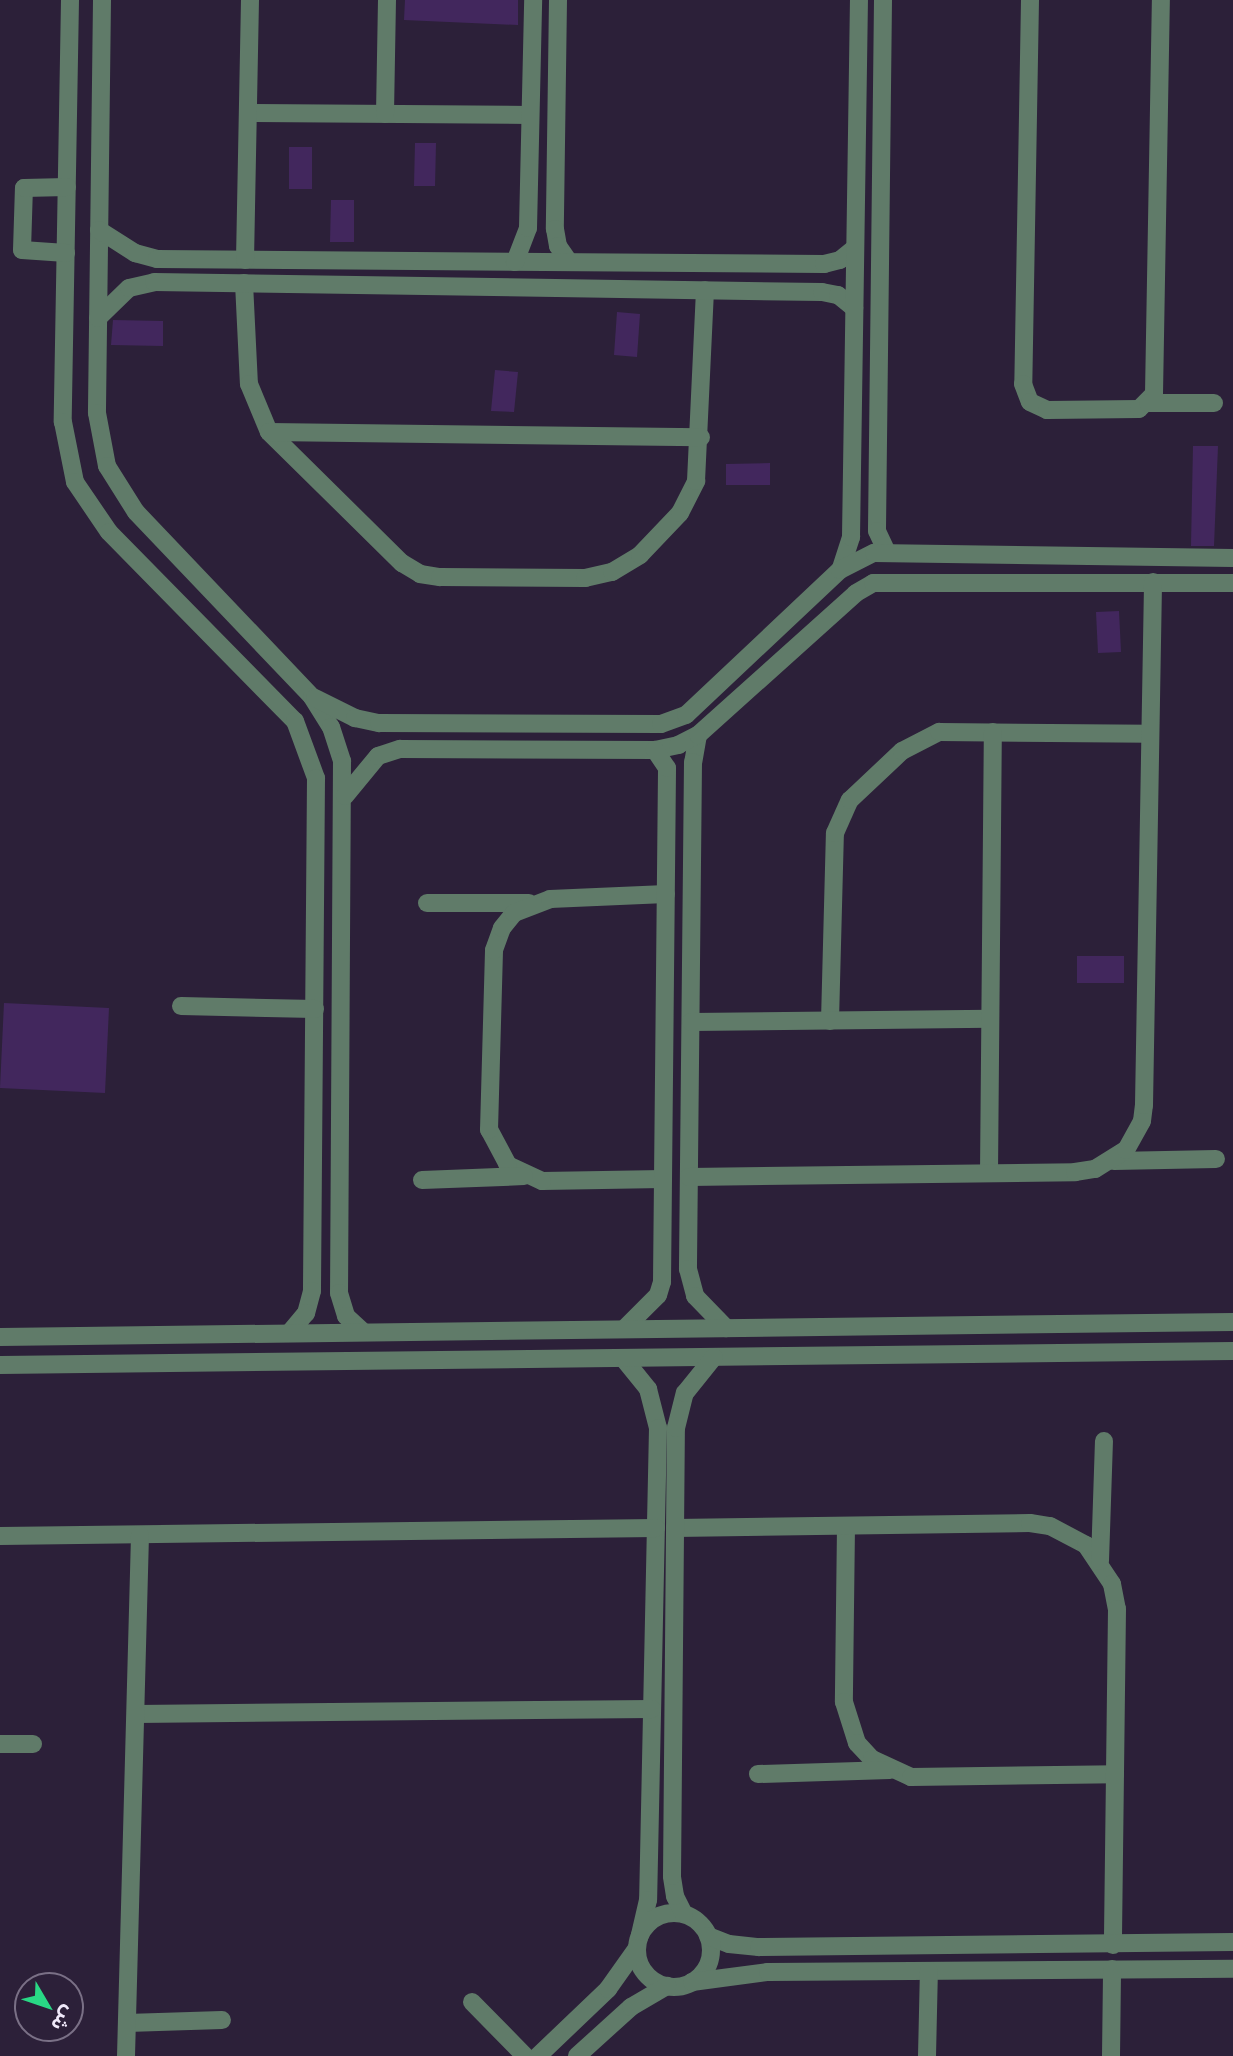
<!DOCTYPE html>
<meta charset="utf-8">
<style>
body{margin:0}
#map{position:relative;width:1233px;height:2056px;overflow:hidden;background:#2c2039;font-family:"Titillium Web","Noto Sans Arabic",sans-serif}
div>[style]{position:absolute}
[style*='--x']{left:calc(var(--x)*1px);top:calc(var(--y)*1px);width:calc(var(--w)*1px);rotate:calc(var(--a)*1deg)}
.building>*{inset:0;background:#42275d}
.minor>*{height:18px;margin:-9px;padding:0 9px;transform-origin:9px;border-radius:9px;background:#607b69}
.minor>.ring{margin:-9px;padding:0;box-sizing:content-box;background:none;border:18px solid #607b69;border-radius:50%}
span{translate:-50% -50%;white-space:nowrap;text-align:center;line-height:1.15;-webkit-text-stroke:5px #2c2039;paint-order:stroke}
.north{position:absolute;left:14px;top:1972px;width:70px;height:70px;box-sizing:border-box;background:#2c2039;border:2px solid #7a7086;border-radius:50%;rotate:129deg;font-size:19px;font-weight:700;line-height:28px;text-align:center;color:#f0e9fa}
.north::after{content:'';display:block;margin:auto;width:24px;height:32px;background:#29d885;clip-path:polygon(50% 0,100% 100%,50% 72%,0 100%)}
</style>
<div id="map">
<div class="building">
<i style="clip-path:polygon(405px 0,518px 0,518px 25px,404px 20px)"></i>
<i style="clip-path:polygon(415px 143px,436px 143px,435px 186px,414px 186px)"></i>
<i style="clip-path:polygon(289px 147px,312px 147px,312px 189px,289px 189px)"></i>
<i style="clip-path:polygon(331px 200px,354px 200px,354px 242px,330px 242px)"></i>
<i style="clip-path:polygon(617px 312px,640px 314px,637px 357px,614px 355px)"></i>
<i style="clip-path:polygon(113px 320px,163px 321px,163px 346px,111px 345px)"></i>
<i style="clip-path:polygon(495px 370px,518px 372px,514px 412px,491px 411px)"></i>
<i style="clip-path:polygon(1193px 446px,1218px 446px,1214px 546px,1191px 546px)"></i>
<i style="clip-path:polygon(770px 463px,770px 485px,726px 485px,726px 464px)"></i>
<i style="clip-path:polygon(1119px 611px,1121px 652px,1098px 653px,1096px 612px)"></i>
<i style="clip-path:polygon(1077px 956px,1124px 956px,1124px 983px,1077px 983px)"></i>
<i style="clip-path:polygon(4px 1003px,109px 1008px,105px 1093px,0 1088px)"></i>
</div>
<div class="minor">
<i style="--x:70;--y:0;--w:422;--a:91"></i>
<i style="--x:63;--y:422;--w:61;--a:78.7"></i>
<i style="--x:75;--y:482;--w:60;--a:55.8"></i>
<i style="--x:109;--y:532;--w:265;--a:45.5"></i>
<i style="--x:295;--y:721;--w:61;--a:69.8"></i>
<i style="--x:316;--y:778;--w:513;--a:90.45"></i>
<i style="--x:312;--y:1291;--w:23;--a:105"></i>
<i style="--x:306;--y:1313;--w:26;--a:130"></i>
<i style="--x:102;--y:0;--w:413;--a:90.7"></i>
<i style="--x:97;--y:413;--w:54;--a:79.3"></i>
<i style="--x:107;--y:466;--w:54;--a:57.8"></i>
<i style="--x:136;--y:512;--w:255;--a:46.4"></i>
<i style="--x:312;--y:697;--w:36;--a:58"></i>
<i style="--x:331;--y:727;--w:36;--a:72"></i>
<i style="--x:342;--y:761;--w:532;--a:90.32"></i>
<i style="--x:339;--y:1293;--w:24;--a:73"></i>
<i style="--x:346;--y:1316;--w:23;--a:43"></i>
<i style="--x:558;--y:0;--w:229;--a:90.8"></i>
<i style="--x:555;--y:229;--w:17;--a:80"></i>
<i style="--x:558;--y:246;--w:19;--a:55"></i>
<i style="--x:883;--y:0;--w:531;--a:90.65"></i>
<i style="--x:877;--y:531;--w:23;--a:65"></i>
<i style="--x:1030;--y:0;--w:384;--a:91"></i>
<i style="--x:1023;--y:384;--w:19;--a:69"></i>
<i style="--x:1030;--y:402;--w:19;--a:25"></i>
<i style="--x:1047;--y:410;--w:92;--a:-0.6"></i>
<i style="--x:1139;--y:409;--w:21;--a:-45"></i>
<i style="--x:1154;--y:394;--w:394;--a:-89"></i>
<i style="--x:248;--y:113;--w:282;--a:0.4"></i>
<i style="--x:385;--y:114;--w:114;--a:-89"></i>
<i style="--x:99;--y:230;--w:43;--a:32.6"></i>
<i style="--x:135;--y:253;--w:23;--a:15"></i>
<i style="--x:157;--y:259;--w:667;--a:0.43"></i>
<i style="--x:824;--y:264;--w:16;--a:-14"></i>
<i style="--x:840;--y:260;--w:19;--a:-39"></i>
<i style="--x:66;--y:253;--w:44;--a:-176.1"></i>
<i style="--x:22;--y:250;--w:62;--a:-88.2"></i>
<i style="--x:24;--y:188;--w:43;--a:-1.3"></i>
<i style="--x:245;--y:260;--w:260;--a:-88.9"></i>
<i style="--x:515;--y:262;--w:36;--a:-69"></i>
<i style="--x:528;--y:228;--w:228;--a:-88.7"></i>
<i style="--x:244;--y:283;--w:101;--a:87.2"></i>
<i style="--x:249;--y:384;--w:52;--a:67.4"></i>
<i style="--x:269;--y:432;--w:187;--a:44.6"></i>
<i style="--x:402;--y:563;--w:21;--a:31"></i>
<i style="--x:420;--y:574;--w:20;--a:9"></i>
<i style="--x:440;--y:577;--w:145;--a:0.4"></i>
<i style="--x:585;--y:578;--w:28;--a:-13"></i>
<i style="--x:612;--y:572;--w:33;--a:-31"></i>
<i style="--x:640;--y:555;--w:58;--a:-46.4"></i>
<i style="--x:680;--y:513;--w:36;--a:-63"></i>
<i style="--x:696;--y:481;--w:191;--a:-87.3"></i>
<i style="--x:98;--y:318;--w:43;--a:-44.1"></i>
<i style="--x:129;--y:288;--w:26;--a:-13"></i>
<i style="--x:154;--y:282;--w:668;--a:0.86"></i>
<i style="--x:822;--y:292;--w:16;--a:11"></i>
<i style="--x:838;--y:295;--w:21;--a:39"></i>
<i style="--x:1148;--y:403;--w:66;--a:0"></i>
<i style="--x:269;--y:432;--w:432;--a:0.7"></i>
<i style="--x:841;--y:568;--w:33;--a:-72"></i>
<i style="--x:851;--y:537;--w:537;--a:-89.15"></i>
<i style="--x:315;--y:698;--w:45;--a:26.6"></i>
<i style="--x:355;--y:718;--w:25;--a:12"></i>
<i style="--x:379;--y:723;--w:282;--a:0.2"></i>
<i style="--x:661;--y:724;--w:27;--a:-20"></i>
<i style="--x:686;--y:715;--w:212;--a:-43.3"></i>
<i style="--x:840;--y:570;--w:38;--a:-27"></i>
<i style="--x:874;--y:553;--w:359;--a:0.8"></i>
<i style="--x:698;--y:735;--w:27;--a:100"></i>
<i style="--x:693;--y:762;--w:507;--a:90.57"></i>
<i style="--x:688;--y:1269;--w:28;--a:75"></i>
<i style="--x:695;--y:1296;--w:45;--a:45.9"></i>
<i style="--x:345;--y:796;--w:52;--a:-50.5"></i>
<i style="--x:378;--y:756;--w:23;--a:-18"></i>
<i style="--x:400;--y:749;--w:255;--a:0.2"></i>
<i style="--x:655;--y:750;--w:24;--a:-12"></i>
<i style="--x:678;--y:745;--w:22;--a:-27"></i>
<i style="--x:698;--y:735;--w:212;--a:-41.9"></i>
<i style="--x:856;--y:593;--w:20;--a:-30"></i>
<i style="--x:873;--y:583;--w:360;--a:0"></i>
<i style="--x:427;--y:903;--w:102;--a:0"></i>
<i style="--x:181;--y:1006;--w:134;--a:1.3"></i>
<i style="--x:830;--y:1021;--w:188;--a:-88.5"></i>
<i style="--x:835;--y:833;--w:36;--a:-66"></i>
<i style="--x:850;--y:800;--w:71;--a:-43.3"></i>
<i style="--x:902;--y:751;--w:42;--a:-27.2"></i>
<i style="--x:939;--y:732;--w:211;--a:0.5"></i>
<i style="--x:691;--y:1022;--w:299;--a:-0.6"></i>
<i style="--x:1114;--y:1161;--w:102;--a:-1.1"></i>
<i style="--x:989;--y:1173;--w:441;--a:-89.5"></i>
<i style="--x:689;--y:1177;--w:386;--a:-0.7"></i>
<i style="--x:1075;--y:1172;--w:20;--a:-9"></i>
<i style="--x:1095;--y:1169;--w:36;--a:-32"></i>
<i style="--x:1126;--y:1150;--w:33;--a:-61"></i>
<i style="--x:1142;--y:1121;--w:16;--a:-83"></i>
<i style="--x:1144;--y:1105;--w:523;--a:-89.01"></i>
<i style="--x:663;--y:1179;--w:121;--a:179.1"></i>
<i style="--x:542;--y:1181;--w:38;--a:-155"></i>
<i style="--x:508;--y:1165;--w:40;--a:-118"></i>
<i style="--x:489;--y:1130;--w:180;--a:-88.4"></i>
<i style="--x:494;--y:950;--w:23;--a:-70"></i>
<i style="--x:502;--y:928;--w:19;--a:-51"></i>
<i style="--x:514;--y:913;--w:39;--a:-21"></i>
<i style="--x:550;--y:899;--w:116;--a:-2.5"></i>
<i style="--x:422;--y:1180;--w:102;--a:-2.2"></i>
<i style="--x:624;--y:1329;--w:48;--a:-45"></i>
<i style="--x:658;--y:1295;--w:14;--a:-73"></i>
<i style="--x:662;--y:1282;--w:514;--a:-89.44"></i>
<i style="--x:667;--y:768;--w:22;--a:-124"></i>
<i style="--x:0;--y:1337;--w:1233;--a:-0.7"></i>
<i style="--x:623;--y:1358;--w:40;--a:51"></i>
<i style="--x:648;--y:1389;--w:40;--a:75.6"></i>
<i style="--x:658;--y:1428;--w:472;--a:91.2"></i>
<i style="--x:648;--y:1900;--w:37;--a:103"></i>
<i style="--x:0;--y:1365;--w:1233;--a:-0.65"></i>
<i style="--x:846;--y:1526;--w:176;--a:90.7"></i>
<i style="--x:844;--y:1702;--w:43;--a:72.4"></i>
<i style="--x:857;--y:1743;--w:22;--a:47"></i>
<i style="--x:872;--y:1759;--w:43;--a:24.8"></i>
<i style="--x:911;--y:1777;--w:204;--a:-0.8"></i>
<i style="--x:675;--y:1528;--w:355;--a:-0.8"></i>
<i style="--x:1030;--y:1523;--w:20;--a:9"></i>
<i style="--x:1050;--y:1526;--w:41;--a:27.8"></i>
<i style="--x:1086;--y:1545;--w:47;--a:56.3"></i>
<i style="--x:1112;--y:1584;--w:25;--a:79"></i>
<i style="--x:1117;--y:1609;--w:336;--a:90.7"></i>
<i style="--x:0;--y:1536;--w:656;--a:-0.7"></i>
<i style="--x:1100;--y:1561;--w:120;--a:-88.1"></i>
<i style="--x:136;--y:1714;--w:516;--a:-0.56"></i>
<i style="--x:0;--y:1744;--w:33;--a:0"></i>
<i style="--x:758;--y:1774;--w:132;--a:-1.7"></i>
<i class="ring" style="left:637px;top:1913px;width:56px;height:56px"></i>
<i style="--x:684;--y:1914;--w:20;--a:-117"></i>
<i style="--x:675;--y:1896;--w:20;--a:-99"></i>
<i style="--x:672;--y:1876;--w:448;--a:-89.5"></i>
<i style="--x:676;--y:1428;--w:36;--a:-76"></i>
<i style="--x:685;--y:1393;--w:46;--a:-51.1"></i>
<i style="--x:708;--y:1936;--w:22;--a:21"></i>
<i style="--x:729;--y:1944;--w:30;--a:6"></i>
<i style="--x:759;--y:1947;--w:474;--a:-0.6"></i>
<i style="--x:692;--y:1982;--w:77;--a:-7.5"></i>
<i style="--x:768;--y:1972;--w:465;--a:-0.4"></i>
<i style="--x:472;--y:2002;--w:76;--a:45.5"></i>
<i style="--x:127;--y:2023;--w:95;--a:-1.8"></i>
<i style="--x:126;--y:2056;--w:521;--a:-88.46"></i>
<i style="--x:538;--y:2056;--w:97;--a:-43.7"></i>
<i style="--x:608;--y:1989;--w:50;--a:-54.7"></i>
<i style="--x:577;--y:2056;--w:73;--a:-42.2"></i>
<i style="--x:631;--y:2007;--w:42;--a:-30.3"></i>
<i style="--x:927;--y:2056;--w:85;--a:-88.7"></i>
<i style="--x:1111;--y:2056;--w:87;--a:-89.3"></i>
</div>
<div class="north">ش</div>
</div>
